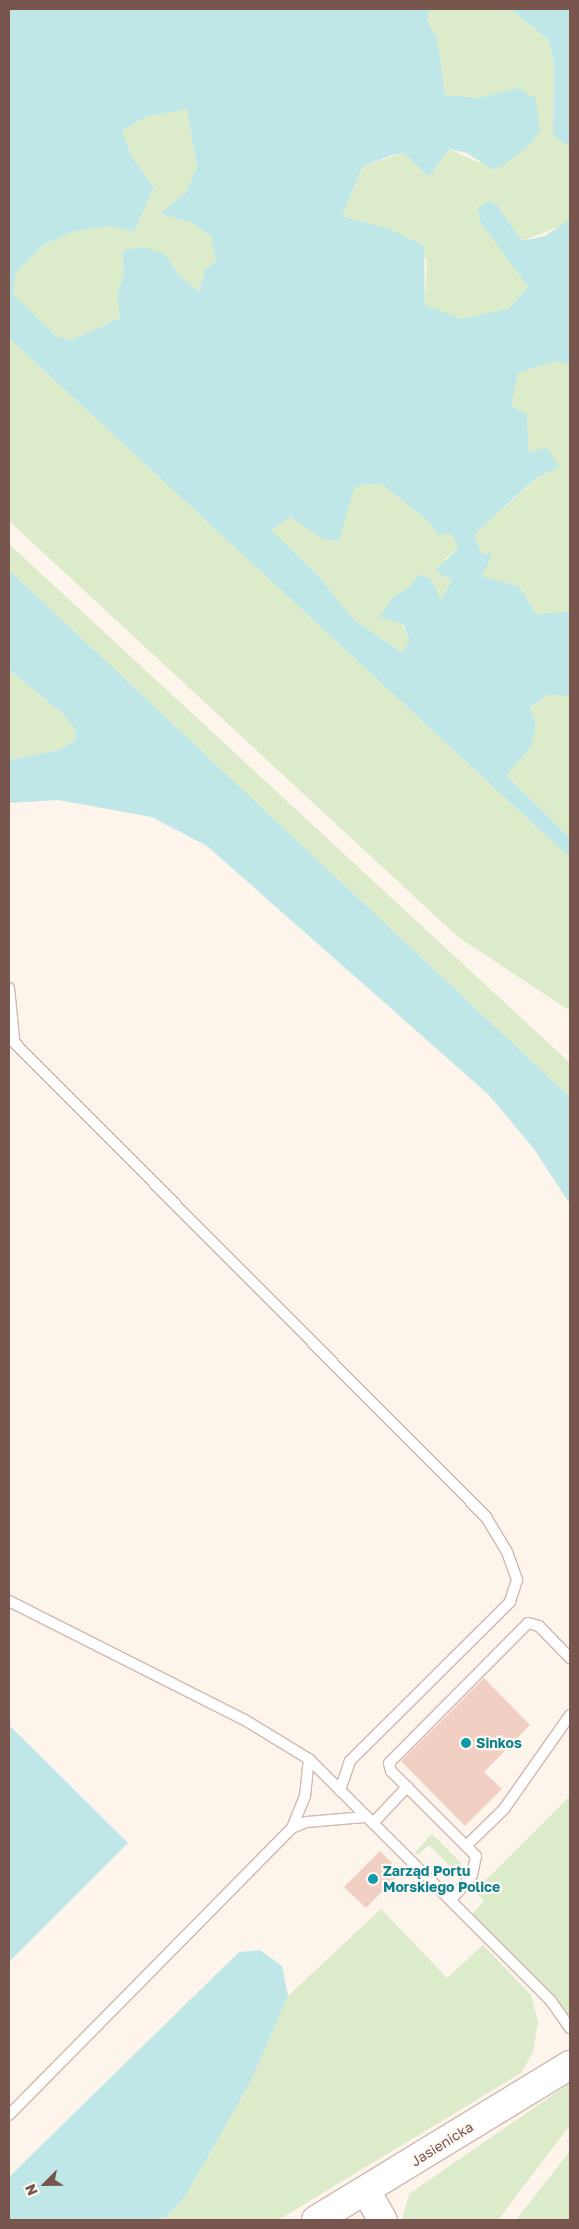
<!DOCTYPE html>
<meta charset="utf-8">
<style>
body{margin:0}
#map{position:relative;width:579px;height:2229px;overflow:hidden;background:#fdf4ec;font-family:"Golos Text",sans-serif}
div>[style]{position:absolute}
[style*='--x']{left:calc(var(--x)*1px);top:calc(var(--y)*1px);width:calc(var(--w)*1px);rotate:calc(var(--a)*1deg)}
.green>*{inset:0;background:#dcebc9}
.water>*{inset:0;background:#bfe7e7}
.building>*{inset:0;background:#f2cfc3}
.roads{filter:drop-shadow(1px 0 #d0b9b0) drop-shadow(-1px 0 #d0b9b0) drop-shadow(0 1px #d0b9b0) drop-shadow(0 -1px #d0b9b0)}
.lane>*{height:10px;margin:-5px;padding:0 5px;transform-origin:5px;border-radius:5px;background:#fff}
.secondary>*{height:28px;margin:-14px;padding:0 14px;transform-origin:14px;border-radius:14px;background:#fff}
.dots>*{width:14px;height:14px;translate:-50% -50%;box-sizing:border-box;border:2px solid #fff8f3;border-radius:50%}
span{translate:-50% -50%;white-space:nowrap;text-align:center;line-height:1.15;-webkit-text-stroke:4.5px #fff8f3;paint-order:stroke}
.culture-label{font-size:14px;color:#0d838f;font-weight:700}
.left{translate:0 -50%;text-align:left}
.street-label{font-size:14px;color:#79564d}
.frame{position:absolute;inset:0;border:10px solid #79564d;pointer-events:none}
.north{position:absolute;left:20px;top:2159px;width:50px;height:50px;-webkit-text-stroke:4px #fff8f3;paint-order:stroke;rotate:247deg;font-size:14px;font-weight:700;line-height:20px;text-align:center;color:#79564d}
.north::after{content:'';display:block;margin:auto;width:18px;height:22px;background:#79564d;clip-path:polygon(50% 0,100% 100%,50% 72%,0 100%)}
</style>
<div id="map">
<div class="green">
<i style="clip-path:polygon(430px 9px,510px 9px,548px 39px,554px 62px,553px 136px,570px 147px,570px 219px,566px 224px,522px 241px,498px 206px,504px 253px,528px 287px,508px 309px,486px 317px,461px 319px,434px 312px,425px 305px,427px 260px,390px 229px,342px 216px,363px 166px,404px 153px,429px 177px,449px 149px,480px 163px,519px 88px,478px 98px,445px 95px,437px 38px,427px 21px)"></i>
<i style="clip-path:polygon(187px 109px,197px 167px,186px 192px,161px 214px,192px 223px,211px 235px,216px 261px,205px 270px,199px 292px,178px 274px,166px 255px,122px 251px,124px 273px,117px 295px,120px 318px,71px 340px,56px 336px,13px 294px,16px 273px,43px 245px,75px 231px,111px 226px,134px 232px,154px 187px,132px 157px,122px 131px,145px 117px)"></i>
<i style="clip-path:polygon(9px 338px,570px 858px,570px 1011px,458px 937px,9px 521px)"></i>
<i style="clip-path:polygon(555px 361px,570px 365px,570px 611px,536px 614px,519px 586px,482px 576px,492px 553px,482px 554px,474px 535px,536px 479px,558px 467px,529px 453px,527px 414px,511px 406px,517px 373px)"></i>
<i style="clip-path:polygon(365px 484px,381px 484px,427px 520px,439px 535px,452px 534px,458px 548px,445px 559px,452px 580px,441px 601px,431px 579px,394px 596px,387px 609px,402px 624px,409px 640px,403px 653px,353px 619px,317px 574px,271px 530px,290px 517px,323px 539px,354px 488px)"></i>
<i style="clip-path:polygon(9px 544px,570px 1063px,570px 1097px,9px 570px)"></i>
<i style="clip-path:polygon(9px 670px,61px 712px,76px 731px,75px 741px,59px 750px,9px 760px)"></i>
<i style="clip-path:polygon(547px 695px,570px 696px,570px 838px,506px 775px,536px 724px,530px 709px)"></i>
<i style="clip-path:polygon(570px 1796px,570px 2028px,468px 1918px,484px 1901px,429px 1845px,418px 1855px,415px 1852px,432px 1834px,482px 1884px)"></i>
<i style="clip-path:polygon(381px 1909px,447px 1978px,483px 1945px,531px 1995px,538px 2022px,533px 2052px,521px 2073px,278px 2220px,154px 2220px,166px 2217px,184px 2198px,251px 2081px,288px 1996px)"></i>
<i style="clip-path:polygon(570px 2083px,570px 2125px,498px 2220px,402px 2220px,409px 2194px)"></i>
<i style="clip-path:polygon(570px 2151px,570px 2220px,516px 2220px)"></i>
</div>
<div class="water">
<i style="clip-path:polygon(evenodd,9px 9px,430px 9px,427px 21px,437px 38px,445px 95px,478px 98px,519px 88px,536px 99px,540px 130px,531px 144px,501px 167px,492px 169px,467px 153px,449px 149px,429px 177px,404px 153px,390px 156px,363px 166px,342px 216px,390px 229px,424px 246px,425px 305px,461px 319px,508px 309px,528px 287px,481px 223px,478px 207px,490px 201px,498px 206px,522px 241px,545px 236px,570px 219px,570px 365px,555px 361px,518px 373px,511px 406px,527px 414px,529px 453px,547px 447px,559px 467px,535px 479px,474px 535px,482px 554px,493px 553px,482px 576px,519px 586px,536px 614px,570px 611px,570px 696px,547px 695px,530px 708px,536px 724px,531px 747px,506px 775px,570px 838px,570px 858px,9px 338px,9px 9px,187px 109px,197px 167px,186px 192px,160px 214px,192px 223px,211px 236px,216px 261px,205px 270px,199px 292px,178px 274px,166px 255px,143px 247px,122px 251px,124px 273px,117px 295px,120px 318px,71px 340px,56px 336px,13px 294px,16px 273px,43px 245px,75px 231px,111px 226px,134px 232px,154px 187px,132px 157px,122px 131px,145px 117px,187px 109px,9px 9px,365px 484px,381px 484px,427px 520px,439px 535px,452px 534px,458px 548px,435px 571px,452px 580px,441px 600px,431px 579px,419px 574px,409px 588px,394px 596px,379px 617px,403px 624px,409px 640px,403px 653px,353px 619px,317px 574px,271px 530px,290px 517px,323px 539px,339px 541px,354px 488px,365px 484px)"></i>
<i style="clip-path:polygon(510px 9px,570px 9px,570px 147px,553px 136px,554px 62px,548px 39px)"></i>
<i style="clip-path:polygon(9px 570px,570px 1097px,570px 1204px,534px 1149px,488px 1094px,207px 846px,152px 817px,58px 800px,9px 803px,9px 760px,59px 750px,75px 741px,76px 731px,61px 712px,9px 670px)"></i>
<i style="clip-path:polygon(9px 1725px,128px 1843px,9px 1962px)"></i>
<i style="clip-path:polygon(260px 1950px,282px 1966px,288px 1996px,251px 2081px,184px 2198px,166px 2217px,154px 2220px,9px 2220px,9px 2177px,239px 1952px)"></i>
</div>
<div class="building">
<i style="clip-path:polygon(484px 1678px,530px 1725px,484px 1772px,502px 1789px,465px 1826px,401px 1761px)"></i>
<i style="clip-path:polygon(380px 1851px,401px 1872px,366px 1908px,344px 1887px)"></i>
</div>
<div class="roads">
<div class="lane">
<i style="--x:9;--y:988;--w:50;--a:84.3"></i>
<i style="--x:9;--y:1037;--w:677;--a:45.18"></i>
<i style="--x:486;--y:1517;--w:41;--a:59"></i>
<i style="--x:507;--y:1552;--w:30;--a:70"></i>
<i style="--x:517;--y:1580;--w:23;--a:108"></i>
<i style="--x:510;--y:1602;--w:226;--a:135.2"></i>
<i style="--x:350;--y:1761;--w:31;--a:109"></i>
<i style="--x:9;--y:1601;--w:264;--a:26.8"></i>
<i style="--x:245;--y:1720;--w:75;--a:31.4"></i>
<i style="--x:309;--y:1759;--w:342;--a:45"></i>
<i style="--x:551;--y:2001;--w:33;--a:55"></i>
<i style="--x:373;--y:1823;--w:50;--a:-46.6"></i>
<i style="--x:292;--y:1828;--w:35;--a:-68"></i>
<i style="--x:305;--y:1796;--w:37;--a:-84"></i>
<i style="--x:466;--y:1846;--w:53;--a:-44.2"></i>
<i style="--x:504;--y:1809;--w:115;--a:-54.9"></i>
<i style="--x:451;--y:1900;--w:33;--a:-50"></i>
<i style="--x:472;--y:1875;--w:19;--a:-78"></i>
<i style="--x:476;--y:1856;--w:120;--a:-135"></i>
<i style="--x:391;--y:1771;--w:8;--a:-104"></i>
<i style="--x:389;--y:1763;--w:197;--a:-45.2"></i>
<i style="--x:528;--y:1623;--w:11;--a:15"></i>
<i style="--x:539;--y:1626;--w:45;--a:45.9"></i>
<i style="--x:9;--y:2115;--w:403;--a:-45.4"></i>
<i style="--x:292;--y:1828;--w:15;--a:-23"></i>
<i style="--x:306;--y:1822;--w:60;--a:-4.8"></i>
</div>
<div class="secondary">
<i style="--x:366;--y:2191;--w:34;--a:60"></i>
<i style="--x:316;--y:2220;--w:298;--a:-31.4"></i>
</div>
</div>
<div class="dots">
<i style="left:466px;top:1743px;background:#0f9aa8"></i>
<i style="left:373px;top:1879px;background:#0f9aa8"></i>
</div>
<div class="culture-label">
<span class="left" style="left:476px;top:1743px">Sinkos</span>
<span class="left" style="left:383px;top:1879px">Zarząd Portu<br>Morskiego Police</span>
</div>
<div class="street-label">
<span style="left:442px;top:2144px;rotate:-32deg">Jasienicka</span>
</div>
<div class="frame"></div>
<div class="north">N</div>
</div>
